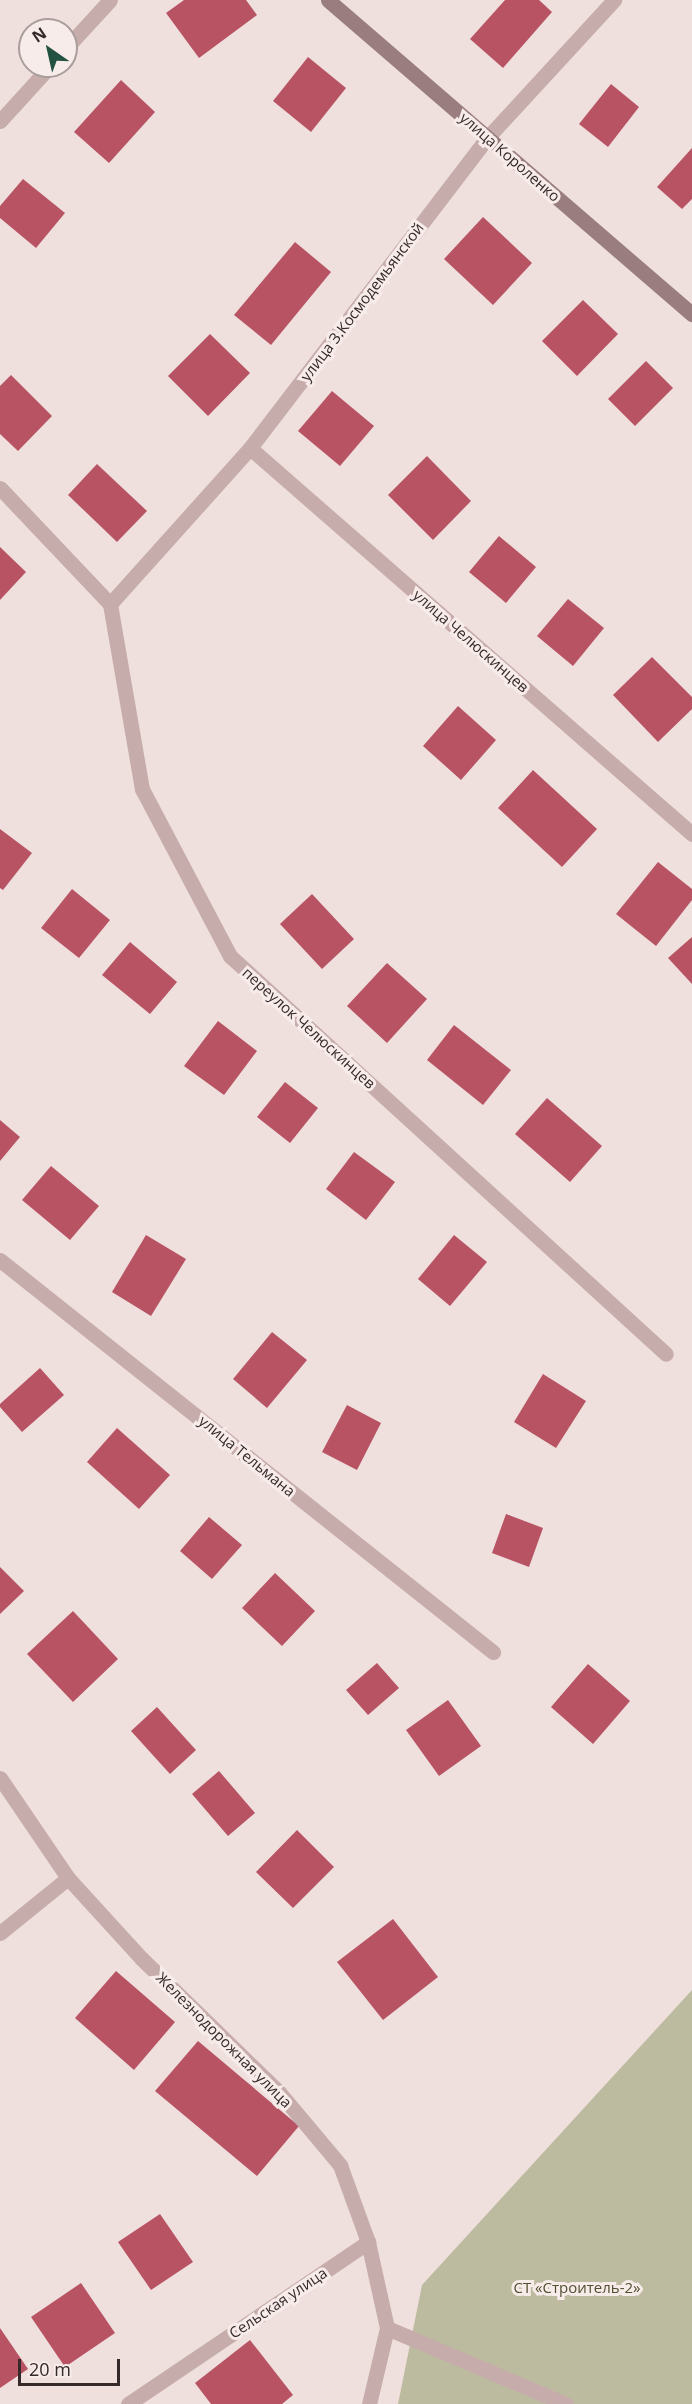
<!DOCTYPE html>
<meta charset="utf-8">
<style>
body{margin:0}
#map{position:relative;width:692px;height:2404px;overflow:hidden;background:#efe0de;font-family:"Open Sans",sans-serif}
div>[style]{position:absolute}
[style*='--x']{left:calc(var(--x)*1px);top:calc(var(--y)*1px);width:calc(var(--w)*1px);rotate:calc(var(--a)*1deg)}
.green>*{inset:0;background:#bdbb9f}
.building>*{inset:0;background:#b85364}
.lane>*{height:15px;margin:-7.5px;padding:0 7.5px;transform-origin:7.5px;border-radius:7.5px;background:#c6acab}
.street>*{height:15px;margin:-7.5px;padding:0 7.5px;transform-origin:7.5px;border-radius:7.5px;background:#c6acab}
.secondary>*{height:15px;margin:-7.5px;padding:0 7.5px;transform-origin:7.5px;border-radius:7.5px;background:#9a7d7e}
span{translate:-50% -50%;white-space:nowrap;text-align:center;line-height:1.15;-webkit-text-stroke:6px #f8ecea;paint-order:stroke}
.street-label{font-size:15px;color:#35292a}
.park-label{font-size:15px;color:#504f30}
.north{position:absolute;left:18px;top:18px;width:60px;height:60px;box-sizing:border-box;background:#f8ecea;border:2px solid #aa9e9d;border-radius:50%;rotate:326deg;font-size:16px;font-weight:700;line-height:24px;text-align:center;color:#35292a}
.north::after{content:'';display:block;margin:auto;width:21px;height:27px;background:#245242;clip-path:polygon(50% 0,100% 100%,50% 72%,0 100%)}
.scale{position:absolute;left:18px;top:2359px;width:102px;height:27px;box-sizing:border-box;border:3px solid #35292a;border-top:0;padding-left:8px;font-size:18px;line-height:21px;white-space:nowrap;color:#35292a;-webkit-text-stroke:4px #f8ecea;paint-order:stroke}
</style>
<div id="map">
<div class="green">
<i style="clip-path:polygon(692px 1990px,692px 2404px,398px 2404px,422px 2285px)"></i>
</div>
<div class="building">
<i style="clip-path:polygon(184px 0,246px 0,257px 15px,199px 58px,166px 13px)"></i>
<i style="clip-path:polygon(505px 0,539px 0,552px 12px,503px 68px,470px 39px)"></i>
<i style="clip-path:polygon(308px 57px,346px 88px,311px 132px,273px 101px)"></i>
<i style="clip-path:polygon(121px 80px,155px 112px,109px 163px,74px 132px)"></i>
<i style="clip-path:polygon(611px 84px,639px 107px,608px 147px,579px 124px)"></i>
<i style="clip-path:polygon(692px 148px,692px 199px,682px 209px,657px 187px)"></i>
<i style="clip-path:polygon(23px 179px,65px 213px,36px 248px,0 218px,0 206px)"></i>
<i style="clip-path:polygon(483px 217px,532px 263px,493px 305px,444px 259px)"></i>
<i style="clip-path:polygon(295px 242px,331px 272px,271px 345px,234px 315px)"></i>
<i style="clip-path:polygon(583px 300px,618px 334px,577px 376px,542px 341px)"></i>
<i style="clip-path:polygon(210px 334px,250px 373px,208px 416px,168px 376px)"></i>
<i style="clip-path:polygon(646px 361px,673px 388px,635px 426px,608px 399px)"></i>
<i style="clip-path:polygon(11px 375px,52px 416px,18px 451px,0 434px,0 386px)"></i>
<i style="clip-path:polygon(332px 391px,374px 426px,340px 466px,298px 431px)"></i>
<i style="clip-path:polygon(427px 456px,471px 501px,433px 540px,388px 495px)"></i>
<i style="clip-path:polygon(97px 464px,147px 511px,117px 542px,68px 495px)"></i>
<i style="clip-path:polygon(499px 536px,536px 567px,506px 603px,469px 572px)"></i>
<i style="clip-path:polygon(0 547px,26px 572px,0 600px)"></i>
<i style="clip-path:polygon(568px 599px,604px 628px,573px 666px,537px 636px)"></i>
<i style="clip-path:polygon(652px 657px,692px 697px,692px 709px,658px 742px,613px 695px)"></i>
<i style="clip-path:polygon(458px 706px,496px 740px,461px 780px,423px 746px)"></i>
<i style="clip-path:polygon(533px 770px,597px 829px,562px 867px,498px 808px)"></i>
<i style="clip-path:polygon(0 829px,32px 853px,3px 890px,0 888px)"></i>
<i style="clip-path:polygon(658px 862px,692px 889px,692px 900px,656px 946px,616px 914px)"></i>
<i style="clip-path:polygon(72px 889px,110px 920px,79px 958px,41px 928px)"></i>
<i style="clip-path:polygon(312px 894px,354px 939px,322px 969px,280px 924px)"></i>
<i style="clip-path:polygon(692px 937px,692px 984px,668px 958px)"></i>
<i style="clip-path:polygon(130px 942px,177px 982px,150px 1014px,102px 975px)"></i>
<i style="clip-path:polygon(387px 963px,427px 999px,387px 1043px,347px 1006px)"></i>
<i style="clip-path:polygon(218px 1021px,257px 1051px,224px 1095px,184px 1066px)"></i>
<i style="clip-path:polygon(454px 1025px,511px 1070px,483px 1105px,427px 1060px)"></i>
<i style="clip-path:polygon(285px 1082px,318px 1108px,290px 1143px,257px 1117px)"></i>
<i style="clip-path:polygon(547px 1098px,602px 1146px,570px 1182px,515px 1134px)"></i>
<i style="clip-path:polygon(0 1120px,20px 1137px,0 1161px)"></i>
<i style="clip-path:polygon(354px 1152px,395px 1182px,366px 1220px,326px 1189px)"></i>
<i style="clip-path:polygon(51px 1166px,99px 1206px,70px 1240px,22px 1200px)"></i>
<i style="clip-path:polygon(146px 1235px,186px 1259px,151px 1316px,112px 1292px)"></i>
<i style="clip-path:polygon(454px 1235px,487px 1262px,450px 1306px,418px 1279px)"></i>
<i style="clip-path:polygon(272px 1332px,307px 1360px,267px 1408px,233px 1379px)"></i>
<i style="clip-path:polygon(40px 1368px,64px 1395px,22px 1432px,0 1407px,0 1404px)"></i>
<i style="clip-path:polygon(543px 1374px,586px 1401px,556px 1448px,514px 1422px)"></i>
<i style="clip-path:polygon(347px 1405px,381px 1423px,357px 1470px,322px 1452px)"></i>
<i style="clip-path:polygon(117px 1428px,170px 1475px,139px 1509px,87px 1462px)"></i>
<i style="clip-path:polygon(506px 1514px,543px 1528px,529px 1567px,492px 1553px)"></i>
<i style="clip-path:polygon(209px 1517px,242px 1545px,212px 1579px,180px 1551px)"></i>
<i style="clip-path:polygon(0 1567px,24px 1591px,0 1614px)"></i>
<i style="clip-path:polygon(275px 1573px,315px 1611px,282px 1646px,242px 1608px)"></i>
<i style="clip-path:polygon(73px 1611px,118px 1659px,73px 1702px,27px 1654px)"></i>
<i style="clip-path:polygon(377px 1663px,399px 1688px,368px 1715px,346px 1690px)"></i>
<i style="clip-path:polygon(588px 1664px,630px 1701px,593px 1744px,551px 1707px)"></i>
<i style="clip-path:polygon(448px 1700px,481px 1746px,439px 1776px,406px 1730px)"></i>
<i style="clip-path:polygon(157px 1707px,196px 1750px,170px 1774px,131px 1731px)"></i>
<i style="clip-path:polygon(219px 1771px,255px 1813px,228px 1836px,192px 1794px)"></i>
<i style="clip-path:polygon(297px 1830px,334px 1867px,293px 1908px,256px 1872px)"></i>
<i style="clip-path:polygon(393px 1919px,438px 1977px,383px 2020px,337px 1962px)"></i>
<i style="clip-path:polygon(116px 1971px,175px 2022px,134px 2070px,75px 2018px)"></i>
<i style="clip-path:polygon(198px 2041px,299px 2126px,257px 2176px,155px 2091px)"></i>
<i style="clip-path:polygon(160px 2214px,193px 2262px,151px 2290px,118px 2242px)"></i>
<i style="clip-path:polygon(81px 2283px,115px 2333px,65px 2367px,31px 2317px)"></i>
<i style="clip-path:polygon(0 2328px,28px 2369px,0 2388px)"></i>
<i style="clip-path:polygon(250px 2340px,293px 2395px,282px 2404px,211px 2404px,195px 2383px)"></i>
</div>
<div class="lane">
<i style="--x:387;--y:2328;--w:194;--a:23"></i>
</div>
<div class="street">
<i style="--x:66;--y:48;--w:65;--a:-47.5"></i>
<i style="--x:0;--y:121;--w:74;--a:-47.7"></i>
<i style="--x:250;--y:448;--w:587;--a:41.13"></i>
<i style="--x:0;--y:488;--w:160;--a:46.5"></i>
<i style="--x:110;--y:604;--w:188;--a:80.2"></i>
<i style="--x:142;--y:789;--w:189;--a:62.2"></i>
<i style="--x:230;--y:956;--w:590;--a:42.39"></i>
<i style="--x:110;--y:604;--w:210;--a:-48.1"></i>
<i style="--x:250;--y:448;--w:390;--a:-52.6"></i>
<i style="--x:487;--y:138;--w:188;--a:-47.4"></i>
<i style="--x:0;--y:1260;--w:630;--a:38.49"></i>
<i style="--x:0;--y:1778;--w:121;--a:55.8"></i>
<i style="--x:68;--y:1878;--w:108;--a:47.6"></i>
<i style="--x:141;--y:1958;--w:191;--a:44.2"></i>
<i style="--x:278;--y:2091;--w:97;--a:50"></i>
<i style="--x:340;--y:2165;--w:82;--a:70"></i>
<i style="--x:368;--y:2242;--w:88;--a:77.5"></i>
<i style="--x:387;--y:2328;--w:78;--a:103.3"></i>
<i style="--x:0;--y:1933;--w:87;--a:-39"></i>
<i style="--x:128;--y:2404;--w:290;--a:-34"></i>
</div>
<div class="secondary">
<i style="--x:328;--y:0;--w:481;--a:40.8"></i>
</div>
<div class="street-label">
<span style="left:510px;top:157px;rotate:41deg">улица Короленко</span>
<span style="left:362px;top:302px;rotate:-53deg">улица З.Космодемьянской</span>
<span style="left:471px;top:641px;rotate:41deg">улица Челюскинцев</span>
<span style="left:309px;top:1028px;rotate:42deg">переулок Челюскинцев</span>
<span style="left:247px;top:1456px;rotate:39deg">улица Тельмана</span>
<span style="left:224px;top:2040px;rotate:45deg">Железнодорожная улица</span>
<span style="left:278px;top:2303px;rotate:-34deg">Сельская улица</span>
</div>
<div class="park-label">
<span style="left:577px;top:2288px">СТ «Строитель-2»</span>
</div>
<div class="north">N</div>
<div class="scale">20 m</div>
</div>
